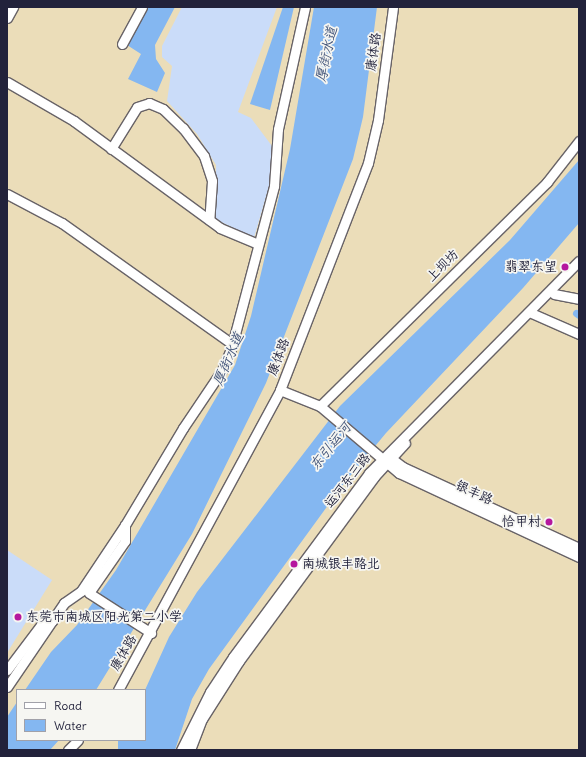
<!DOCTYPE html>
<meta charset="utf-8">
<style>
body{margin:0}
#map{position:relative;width:586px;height:757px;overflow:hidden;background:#ebddb9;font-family:Delius,"LXGW WenKai TC",sans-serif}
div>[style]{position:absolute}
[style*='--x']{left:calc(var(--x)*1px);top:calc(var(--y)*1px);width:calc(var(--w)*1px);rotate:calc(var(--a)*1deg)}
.built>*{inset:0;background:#cadcf9}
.water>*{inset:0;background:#84b7f1}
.canal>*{height:7px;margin:-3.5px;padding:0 3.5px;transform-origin:3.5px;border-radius:3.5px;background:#84b7f1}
.roads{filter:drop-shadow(1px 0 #686367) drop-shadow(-1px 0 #686367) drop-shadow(0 1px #686367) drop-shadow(0 -1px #686367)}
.minor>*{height:9px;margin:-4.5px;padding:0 4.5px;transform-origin:4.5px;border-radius:4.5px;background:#fff}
.dots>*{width:11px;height:11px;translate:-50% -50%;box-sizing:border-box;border:2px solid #f6f6f2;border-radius:50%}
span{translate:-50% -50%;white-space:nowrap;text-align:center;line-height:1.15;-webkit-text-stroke:3.5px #f6f6f2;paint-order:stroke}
.street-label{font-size:13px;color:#22223b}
.poi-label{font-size:13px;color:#22223b}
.right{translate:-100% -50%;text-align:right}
.left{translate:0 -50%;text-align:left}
.water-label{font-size:14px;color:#44567b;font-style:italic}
.frame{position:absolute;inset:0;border:8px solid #22223b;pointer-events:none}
.legend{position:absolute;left:16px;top:689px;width:130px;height:52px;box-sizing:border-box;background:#f6f6f2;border:1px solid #a1a1a9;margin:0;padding:5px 7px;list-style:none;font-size:12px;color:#22223b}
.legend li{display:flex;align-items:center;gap:8px;height:20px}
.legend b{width:20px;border:1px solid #a1a1a9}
</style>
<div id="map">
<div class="built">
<i style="clip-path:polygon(182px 7px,277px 7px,238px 112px,251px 118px,272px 146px,270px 183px,254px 238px,215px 219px,216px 165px,197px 134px,167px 101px,172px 66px,162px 57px,162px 46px)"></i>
<i style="clip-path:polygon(7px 550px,52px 580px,7px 653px)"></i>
</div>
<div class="water">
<i style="clip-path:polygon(147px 7px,175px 7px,155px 45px,156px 59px,165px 73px,157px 92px,128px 79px,141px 54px,127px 45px)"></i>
<i style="clip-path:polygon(283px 7px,294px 7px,270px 110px,250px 104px)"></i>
<i style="clip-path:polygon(314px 7px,377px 7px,363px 117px,353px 159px,266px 383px,192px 534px,96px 690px,25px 690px,51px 652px,77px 625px,116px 570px,235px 365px,251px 316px,290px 149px)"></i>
<i style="clip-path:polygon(579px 160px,579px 223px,523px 288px,386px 433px,342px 486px,209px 669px,192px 699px,175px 750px,118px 750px,118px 740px,145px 740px,145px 690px,169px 637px,197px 592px,297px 462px,340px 406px,510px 240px)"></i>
<i style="clip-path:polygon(17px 702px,17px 740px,59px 740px,50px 750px,7px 750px,7px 717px)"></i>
</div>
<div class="canal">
<i style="--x:576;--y:313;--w:4;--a:34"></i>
</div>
<div class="roads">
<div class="minor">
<i style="--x:7;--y:18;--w:13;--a:-61"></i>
<i style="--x:122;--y:44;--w:42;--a:-61.6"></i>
<i style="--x:7;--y:82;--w:78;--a:30.2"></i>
<i style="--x:74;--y:121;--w:181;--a:36.2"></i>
<i style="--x:220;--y:228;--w:41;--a:22.8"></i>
<i style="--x:111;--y:149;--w:49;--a:-58.2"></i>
<i style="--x:137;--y:107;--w:13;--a:-18"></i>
<i style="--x:149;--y:103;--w:15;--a:23"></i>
<i style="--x:163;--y:109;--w:28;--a:44"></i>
<i style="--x:183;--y:128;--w:35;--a:53"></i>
<i style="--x:204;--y:156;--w:26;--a:72"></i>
<i style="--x:212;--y:181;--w:39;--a:94"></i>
<i style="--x:7;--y:194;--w:62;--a:27.8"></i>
<i style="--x:62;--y:223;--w:209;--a:35.4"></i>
<i style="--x:554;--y:294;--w:25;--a:11"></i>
<i style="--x:529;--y:312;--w:55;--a:23.7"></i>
<i style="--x:280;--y:390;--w:43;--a:21.8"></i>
<i style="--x:320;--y:406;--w:104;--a:40.3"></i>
<i style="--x:399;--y:473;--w:199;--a:25"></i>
<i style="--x:320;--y:406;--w:319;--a:-44.6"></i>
<i style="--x:547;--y:182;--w:52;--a:-52"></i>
<i style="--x:391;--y:458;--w:15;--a:37"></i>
<i style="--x:403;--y:467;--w:194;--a:24.7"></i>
<i style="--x:125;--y:525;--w:16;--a:90"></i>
<i style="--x:125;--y:541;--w:63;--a:124.7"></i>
<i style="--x:89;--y:593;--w:74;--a:32.8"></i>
<i style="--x:7;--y:670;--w:56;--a:-52.9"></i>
<i style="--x:41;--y:625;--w:12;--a:-20"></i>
<i style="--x:7;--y:687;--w:102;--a:-55.8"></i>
<i style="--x:64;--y:603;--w:21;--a:-35"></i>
<i style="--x:81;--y:591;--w:79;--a:-56.3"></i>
<i style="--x:125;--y:525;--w:113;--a:-59.1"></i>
<i style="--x:183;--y:428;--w:70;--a:-56.1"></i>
<i style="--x:222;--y:370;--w:23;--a:-67"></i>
<i style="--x:231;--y:349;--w:169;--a:-75.2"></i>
<i style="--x:274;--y:186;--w:57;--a:-86"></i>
<i style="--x:278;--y:129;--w:125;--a:-77.5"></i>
<i style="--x:118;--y:690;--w:341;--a:-61.6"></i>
<i style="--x:280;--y:390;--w:243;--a:-68.8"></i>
<i style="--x:368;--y:163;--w:44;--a:-76.9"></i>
<i style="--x:378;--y:120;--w:114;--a:-82.4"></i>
<i style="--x:68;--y:750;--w:14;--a:-45"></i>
<i style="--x:181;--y:750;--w:65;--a:-63.4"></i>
<i style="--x:210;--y:692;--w:42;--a:-56.7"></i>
<i style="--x:233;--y:657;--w:229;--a:-53.5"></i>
<i style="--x:369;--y:473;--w:298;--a:-45.3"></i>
<i style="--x:190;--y:750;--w:33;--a:-69"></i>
<i style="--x:202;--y:719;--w:69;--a:-57.5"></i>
<i style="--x:239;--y:661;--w:228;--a:-53.7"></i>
<i style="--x:374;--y:477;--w:46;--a:-47.6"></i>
</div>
</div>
<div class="dots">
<i style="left:565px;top:267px;background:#b5179e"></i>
<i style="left:549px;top:522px;background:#b5179e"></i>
<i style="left:294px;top:564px;background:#b5179e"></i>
<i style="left:18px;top:617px;background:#b5179e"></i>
</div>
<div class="street-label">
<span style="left:374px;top:52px;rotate:-82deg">康体路</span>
<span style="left:443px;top:266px;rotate:-45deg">上坝坊</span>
<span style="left:279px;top:357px;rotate:-69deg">康体路</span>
<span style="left:348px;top:481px;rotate:-52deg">运河东三路</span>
<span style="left:474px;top:493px;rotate:25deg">银丰路</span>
<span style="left:124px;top:653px;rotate:-60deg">康体路</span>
</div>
<div class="poi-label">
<span class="right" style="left:557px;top:267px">翡翠东望</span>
<span class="right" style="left:541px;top:522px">恰甲村</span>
<span class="left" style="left:302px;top:564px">南城银丰路北</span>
<span class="left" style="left:26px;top:617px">东莞市南城区阳光第二小学</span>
</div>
<div class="water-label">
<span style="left:326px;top:54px;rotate:-78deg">厚街水道</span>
<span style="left:228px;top:359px;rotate:-67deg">厚街水道</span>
<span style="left:330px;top:446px;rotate:-51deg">东引运河</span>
</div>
<div class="frame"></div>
<ul class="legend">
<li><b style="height:5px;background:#fff"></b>Road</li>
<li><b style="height:11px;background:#84b7f1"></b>Water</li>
</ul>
</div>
